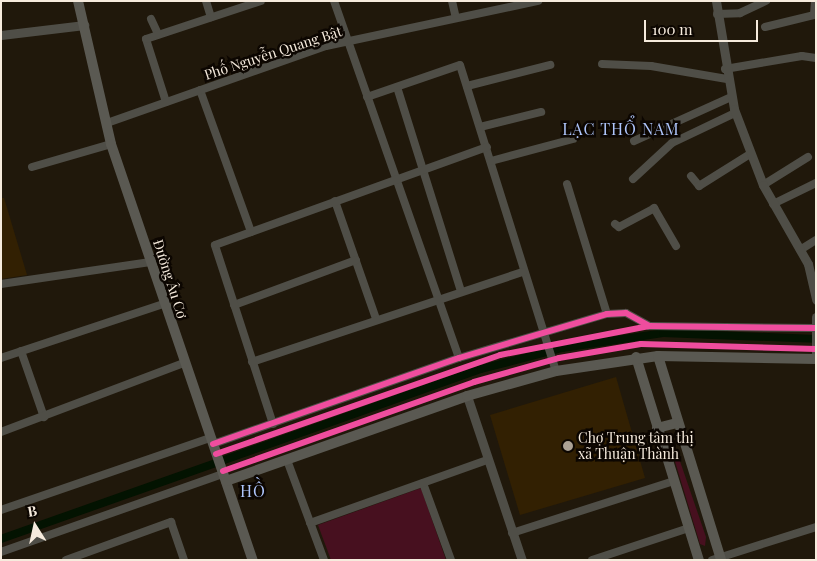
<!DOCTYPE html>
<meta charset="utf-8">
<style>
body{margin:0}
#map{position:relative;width:817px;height:561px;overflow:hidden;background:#20180b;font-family:"Playfair Display",serif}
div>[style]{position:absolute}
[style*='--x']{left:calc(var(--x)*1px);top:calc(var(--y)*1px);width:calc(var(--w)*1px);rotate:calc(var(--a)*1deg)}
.built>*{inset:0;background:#322002}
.green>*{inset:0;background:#47101f}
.canal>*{height:8px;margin:-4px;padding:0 4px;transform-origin:4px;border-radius:4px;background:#031301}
.minor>*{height:8px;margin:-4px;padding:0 4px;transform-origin:4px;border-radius:4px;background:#4f4e47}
.tertiary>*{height:9px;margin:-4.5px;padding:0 4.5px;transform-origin:4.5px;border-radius:4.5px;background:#4f4e47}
.secondary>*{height:10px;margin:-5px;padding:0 5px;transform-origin:5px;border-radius:5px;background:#5a5952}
.cycleway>*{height:6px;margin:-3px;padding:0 3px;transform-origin:3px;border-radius:3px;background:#ef4d9e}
.dots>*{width:14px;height:14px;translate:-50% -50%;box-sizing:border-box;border:2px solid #0c0601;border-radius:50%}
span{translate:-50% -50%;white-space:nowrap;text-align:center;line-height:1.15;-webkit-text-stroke:5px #0c0601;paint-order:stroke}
.street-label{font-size:14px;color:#f6ebdd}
.poi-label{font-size:14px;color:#f6ebdd}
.left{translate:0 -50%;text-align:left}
.quarter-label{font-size:16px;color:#aec5fb;letter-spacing:1px}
.frame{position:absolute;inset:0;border:2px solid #f6ebdd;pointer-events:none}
.north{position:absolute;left:10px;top:501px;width:50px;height:50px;-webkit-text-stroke:4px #0c0601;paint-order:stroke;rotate:350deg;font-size:14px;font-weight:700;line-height:20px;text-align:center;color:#f6ebdd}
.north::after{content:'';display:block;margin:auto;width:18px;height:22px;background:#f6ebdd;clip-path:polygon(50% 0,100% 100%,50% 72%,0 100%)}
.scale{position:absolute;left:644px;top:20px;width:114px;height:22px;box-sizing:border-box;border:2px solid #f6ebdd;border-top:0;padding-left:6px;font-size:15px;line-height:18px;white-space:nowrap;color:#f6ebdd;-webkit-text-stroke:4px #0c0601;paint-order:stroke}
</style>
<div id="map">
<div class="built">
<i style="clip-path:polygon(1px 198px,4px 198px,27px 275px,1px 279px)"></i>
<i style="clip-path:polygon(616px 377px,645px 478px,520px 515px,490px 415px)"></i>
</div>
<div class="green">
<i style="clip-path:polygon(670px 432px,706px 537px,705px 546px,700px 544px,667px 435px)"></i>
<i style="clip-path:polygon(421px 488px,446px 560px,331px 560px,318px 525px)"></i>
</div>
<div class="canal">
<i style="--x:1;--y:539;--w:509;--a:-19.5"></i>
<i style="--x:481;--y:369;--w:84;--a:-14.5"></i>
<i style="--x:562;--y:348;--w:102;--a:-8.4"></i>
<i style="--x:663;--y:333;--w:153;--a:2.2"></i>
</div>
<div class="minor">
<i style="--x:206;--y:1;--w:17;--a:73"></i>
<i style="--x:334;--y:1;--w:378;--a:70.7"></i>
<i style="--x:452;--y:1;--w:17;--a:77"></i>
<i style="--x:717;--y:14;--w:23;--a:-2"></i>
<i style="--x:740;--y:13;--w:29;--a:-25"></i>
<i style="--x:151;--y:19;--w:17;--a:65"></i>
<i style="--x:765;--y:27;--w:50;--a:-13.8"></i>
<i style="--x:814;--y:15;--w:14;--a:-86"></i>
<i style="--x:602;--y:64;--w:49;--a:2.3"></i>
<i style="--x:651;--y:66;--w:77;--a:9.7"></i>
<i style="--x:725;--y:69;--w:78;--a:-9.6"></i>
<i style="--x:802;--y:56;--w:14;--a:8"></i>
<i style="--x:467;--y:86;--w:86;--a:-14.2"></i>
<i style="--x:397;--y:87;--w:214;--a:72.6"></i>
<i style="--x:200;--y:90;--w:151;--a:70.2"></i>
<i style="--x:367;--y:97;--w:98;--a:-19"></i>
<i style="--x:460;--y:65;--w:321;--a:72.6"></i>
<i style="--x:166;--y:102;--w:66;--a:-107.6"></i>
<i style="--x:146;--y:39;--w:121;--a:-18.3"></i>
<i style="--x:107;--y:123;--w:232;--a:-19.4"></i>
<i style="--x:326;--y:46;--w:217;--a:-12"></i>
<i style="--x:480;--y:127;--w:63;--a:-13.8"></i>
<i style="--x:634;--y:141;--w:107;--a:-24.4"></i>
<i style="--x:491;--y:161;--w:85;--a:-15"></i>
<i style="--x:32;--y:167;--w:82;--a:-16.2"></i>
<i style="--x:691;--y:176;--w:13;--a:51"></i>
<i style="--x:699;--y:186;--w:60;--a:-32.1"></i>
<i style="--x:633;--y:179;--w:53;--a:-42.7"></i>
<i style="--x:672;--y:143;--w:70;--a:-25.5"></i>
<i style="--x:567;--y:184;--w:136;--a:72.9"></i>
<i style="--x:763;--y:185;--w:53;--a:-31.9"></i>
<i style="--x:335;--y:201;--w:125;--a:70.8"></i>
<i style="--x:773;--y:204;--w:48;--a:-26"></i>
<i style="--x:615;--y:224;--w:5;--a:37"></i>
<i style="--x:619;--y:227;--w:40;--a:-28"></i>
<i style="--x:654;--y:208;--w:44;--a:59.9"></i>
<i style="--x:800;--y:250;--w:19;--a:-32"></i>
<i style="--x:1;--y:284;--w:151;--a:-8.4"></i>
<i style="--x:234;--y:305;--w:130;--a:-20.2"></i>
<i style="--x:21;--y:351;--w:70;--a:70.8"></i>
<i style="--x:1;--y:358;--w:171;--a:-18.4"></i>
<i style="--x:252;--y:362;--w:285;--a:-18.4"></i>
<i style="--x:273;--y:424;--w:188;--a:-108"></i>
<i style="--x:215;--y:245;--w:289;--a:-19.8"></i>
<i style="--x:1;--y:432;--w:196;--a:-20.7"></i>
<i style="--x:213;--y:444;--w:261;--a:-19.3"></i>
<i style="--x:459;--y:358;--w:154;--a:-16.6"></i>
<i style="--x:607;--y:314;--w:19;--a:-3"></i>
<i style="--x:626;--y:313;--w:26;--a:29"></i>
<i style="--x:649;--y:326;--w:166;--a:0.7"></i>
<i style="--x:287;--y:460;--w:107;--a:69.7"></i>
<i style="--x:423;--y:483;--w:82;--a:70"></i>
<i style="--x:1;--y:510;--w:221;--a:-19"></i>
<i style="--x:310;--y:523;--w:188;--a:-19.6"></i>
<i style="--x:512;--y:533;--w:170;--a:-17.8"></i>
<i style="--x:1;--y:552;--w:235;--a:-19.4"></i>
<i style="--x:66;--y:560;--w:112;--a:-19.9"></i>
<i style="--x:171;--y:522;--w:40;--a:71.1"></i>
<i style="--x:592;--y:560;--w:102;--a:-18.3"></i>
<i style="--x:712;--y:560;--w:109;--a:-17.6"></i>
</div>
<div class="tertiary">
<i style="--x:716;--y:1;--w:109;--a:80.5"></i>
<i style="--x:734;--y:109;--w:81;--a:69.1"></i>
<i style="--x:763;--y:185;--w:91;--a:60.3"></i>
<i style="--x:808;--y:264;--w:37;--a:77"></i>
<i style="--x:1;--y:35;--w:84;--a:-6.9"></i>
<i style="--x:816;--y:317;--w:36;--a:90"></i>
<i style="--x:467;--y:396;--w:173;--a:71.5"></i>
</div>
<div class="secondary">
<i style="--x:78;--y:1;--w:147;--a:77"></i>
<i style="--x:111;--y:144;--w:440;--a:71.2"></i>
<i style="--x:658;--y:356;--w:214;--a:72.8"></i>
<i style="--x:636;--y:357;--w:213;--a:72.8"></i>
<i style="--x:657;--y:428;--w:21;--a:-14"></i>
<i style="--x:226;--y:481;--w:256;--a:-19.4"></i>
<i style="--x:467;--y:396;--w:92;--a:-15.7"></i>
<i style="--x:556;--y:371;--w:103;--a:-8.4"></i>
<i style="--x:658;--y:356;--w:158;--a:1.1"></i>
</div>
<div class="cycleway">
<i style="--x:213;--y:444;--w:261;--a:-19.3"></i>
<i style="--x:459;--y:358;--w:154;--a:-16.6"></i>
<i style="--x:607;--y:314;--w:19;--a:-3"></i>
<i style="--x:626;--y:313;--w:26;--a:29"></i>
<i style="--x:649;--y:326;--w:167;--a:0.7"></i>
<i style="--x:216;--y:454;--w:301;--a:-19.2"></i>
<i style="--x:500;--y:355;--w:152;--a:-11"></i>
<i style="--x:223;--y:471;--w:266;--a:-19.5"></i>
<i style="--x:474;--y:382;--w:88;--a:-15.8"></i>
<i style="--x:559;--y:358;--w:83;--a:-9.7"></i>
<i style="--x:641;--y:344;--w:175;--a:1.6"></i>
</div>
<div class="dots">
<i style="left:568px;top:446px;background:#aba194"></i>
</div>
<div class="street-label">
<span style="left:273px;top:53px;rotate:-18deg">Phố Nguyễn Quang Bật</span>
<span style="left:170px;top:279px;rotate:72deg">Đường Âu Cơ</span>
</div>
<div class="poi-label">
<span class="left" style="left:578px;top:446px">Chợ Trung tâm thị<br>xã Thuận Thành</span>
</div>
<div class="quarter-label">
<span style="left:621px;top:129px">LẠC THỔ NAM</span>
<span style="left:253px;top:491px">HỒ</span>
</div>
<div class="frame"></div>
<div class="north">B</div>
<div class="scale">100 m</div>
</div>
